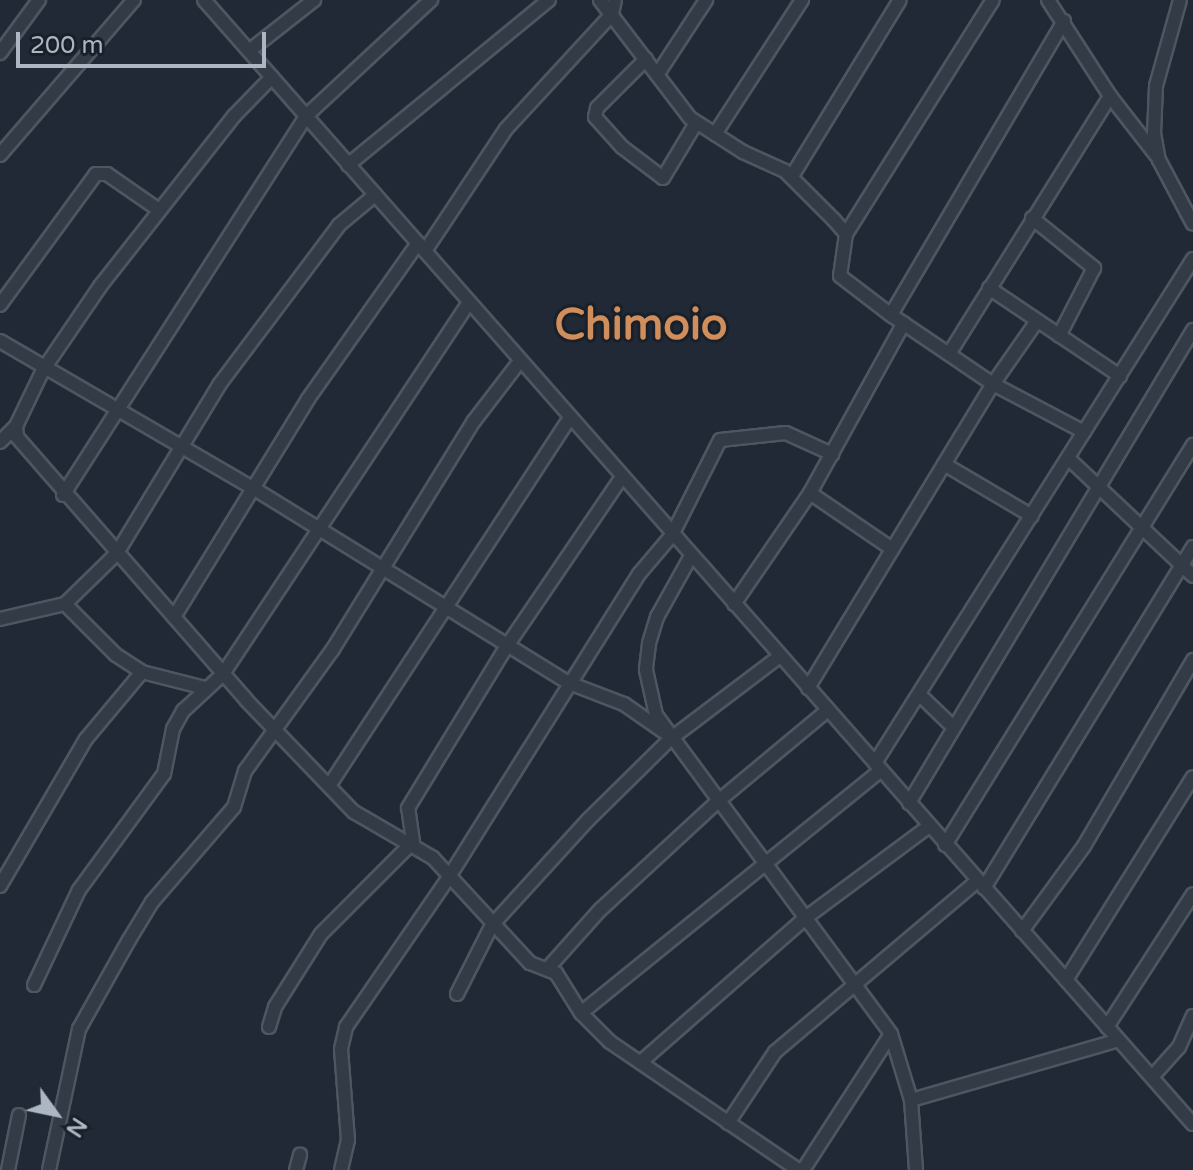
<!DOCTYPE html>
<style>
body{margin:0}
#map{position:relative;width:1193px;height:1170px;overflow:hidden;background:#202935;font-family:"Varela Round",sans-serif}
div>[style]{position:absolute}
[style*='--x']{left:calc(var(--x)*1px);top:calc(var(--y)*1px);width:calc(var(--w)*1px);rotate:calc(var(--a)*1deg)}
.roads{filter:drop-shadow(2px 0 #4e5661) drop-shadow(-2px 0 #4e5661) drop-shadow(0 2px #4e5661) drop-shadow(0 -2px #4e5661)}
.minor>*{height:12px;margin:-6px;padding:0 6px;transform-origin:6px;border-radius:6px;background:#333b46}
span{translate:-50% -50%;white-space:nowrap;text-align:center;line-height:1.15;-webkit-text-stroke:6px #19202a;paint-order:stroke}
.town-label{font-size:44px;color:#cf8e5c;font-weight:700}
.north{position:absolute;left:16px;top:1074px;width:80px;height:80px;-webkit-text-stroke:6px #19202a;paint-order:stroke;rotate:123deg;font-size:22px;font-weight:700;line-height:32px;text-align:center;color:#adb6c3}
.north::after{content:'';display:block;margin:auto;width:28px;height:36px;background:#adb6c3;clip-path:polygon(50% 0,100% 100%,50% 72%,0 100%)}
.scale{position:absolute;left:16px;top:32px;width:250px;height:36px;box-sizing:border-box;border:4px solid #adb6c3;border-top:0;padding-left:10px;font-size:24px;line-height:28px;white-space:nowrap;color:#adb6c3;-webkit-text-stroke:6px #19202a;paint-order:stroke}
</style>
<div id="map">
<div class="roads">
<div class="minor">
<i style="--x:204;--y:0;--w:1497;--a:48.66"></i>
<i style="--x:600;--y:0;--w:148;--a:52.7"></i>
<i style="--x:690;--y:118;--w:63;--a:32.7"></i>
<i style="--x:743;--y:152;--w:46;--a:24.3"></i>
<i style="--x:785;--y:171;--w:69;--a:45"></i>
<i style="--x:834;--y:220;--w:18;--a:49"></i>
<i style="--x:846;--y:234;--w:42;--a:98.1"></i>
<i style="--x:840;--y:276;--w:64;--a:37.4"></i>
<i style="--x:1048;--y:0;--w:114;--a:57.1"></i>
<i style="--x:1110;--y:96;--w:75;--a:52.1"></i>
<i style="--x:1180;--y:0;--w:89;--a:105.6"></i>
<i style="--x:1156;--y:86;--w:47;--a:92.4"></i>
<i style="--x:1154;--y:133;--w:27;--a:80"></i>
<i style="--x:1159;--y:160;--w:72;--a:62"></i>
<i style="--x:1064;--y:21;--w:341;--a:120.5"></i>
<i style="--x:891;--y:315;--w:123;--a:34.1"></i>
<i style="--x:993;--y:384;--w:103;--a:27.8"></i>
<i style="--x:249;--y:51;--w:83;--a:-38.1"></i>
<i style="--x:0;--y:53;--w:66;--a:-53.7"></i>
<i style="--x:646;--y:59;--w:69;--a:135"></i>
<i style="--x:597;--y:108;--w:9;--a:103"></i>
<i style="--x:595;--y:117;--w:40;--a:48"></i>
<i style="--x:622;--y:147;--w:51;--a:37.1"></i>
<i style="--x:663;--y:178;--w:64;--a:-59"></i>
<i style="--x:657;--y:75;--w:90;--a:-56.8"></i>
<i style="--x:272;--y:77;--w:54;--a:134.3"></i>
<i style="--x:234;--y:116;--w:215;--a:128.2"></i>
<i style="--x:101;--y:285;--w:103;--a:124.3"></i>
<i style="--x:43;--y:370;--w:62;--a:115.7"></i>
<i style="--x:16;--y:426;--w:11;--a:85"></i>
<i style="--x:17;--y:437;--w:350;--a:48.9"></i>
<i style="--x:247;--y:701;--w:154;--a:46.1"></i>
<i style="--x:354;--y:812;--w:91;--a:30.2"></i>
<i style="--x:433;--y:858;--w:143;--a:47.3"></i>
<i style="--x:530;--y:963;--w:28;--a:21"></i>
<i style="--x:556;--y:973;--w:47;--a:58"></i>
<i style="--x:581;--y:1013;--w:41;--a:45"></i>
<i style="--x:610;--y:1042;--w:227;--a:34.2"></i>
<i style="--x:715;--y:134;--w:160;--a:-57"></i>
<i style="--x:0;--y:155;--w:205;--a:-49.2"></i>
<i style="--x:348;--y:165;--w:260;--a:-39.4"></i>
<i style="--x:792;--y:176;--w:206;--a:-58.5"></i>
<i style="--x:1032;--y:218;--w:80;--a:38.9"></i>
<i style="--x:1094;--y:268;--w:76;--a:117.2"></i>
<i style="--x:846;--y:234;--w:276;--a:-57.9"></i>
<i style="--x:425;--y:251;--w:146;--a:-56.4"></i>
<i style="--x:506;--y:129;--w:156;--a:-47.3"></i>
<i style="--x:612;--y:14;--w:14;--a:-78"></i>
<i style="--x:989;--y:288;--w:158;--a:33.9"></i>
<i style="--x:0;--y:305;--w:162;--a:-53.8"></i>
<i style="--x:96;--y:174;--w:11;--a:0"></i>
<i style="--x:107;--y:174;--w:63;--a:34.7"></i>
<i style="--x:0;--y:341;--w:293;--a:30.2"></i>
<i style="--x:253;--y:488;--w:371;--a:31.7"></i>
<i style="--x:569;--y:683;--w:59;--a:20.9"></i>
<i style="--x:624;--y:704;--w:49;--a:35"></i>
<i style="--x:949;--y:354;--w:304;--a:-58"></i>
<i style="--x:0;--y:442;--w:23;--a:-45"></i>
<i style="--x:1068;--y:458;--w:172;--a:43.3"></i>
<i style="--x:944;--y:464;--w:102;--a:30.6"></i>
<i style="--x:810;--y:493;--w:99;--a:34.3"></i>
<i style="--x:63;--y:495;--w:450;--a:-57.3"></i>
<i style="--x:306;--y:116;--w:171;--a:-42.9"></i>
<i style="--x:691;--y:556;--w:70;--a:119.1"></i>
<i style="--x:657;--y:617;--w:28;--a:107"></i>
<i style="--x:649;--y:644;--w:26;--a:97"></i>
<i style="--x:646;--y:670;--w:46;--a:77.5"></i>
<i style="--x:656;--y:715;--w:396;--a:53.6"></i>
<i style="--x:891;--y:1034;--w:69;--a:73.1"></i>
<i style="--x:911;--y:1100;--w:70;--a:85.9"></i>
<i style="--x:65;--y:604;--w:72;--a:45"></i>
<i style="--x:116;--y:655;--w:31;--a:33"></i>
<i style="--x:142;--y:672;--w:65;--a:14.3"></i>
<i style="--x:734;--y:604;--w:135;--a:-55.6"></i>
<i style="--x:810;--y:493;--w:194;--a:-61.1"></i>
<i style="--x:174;--y:617;--w:256;--a:-58.4"></i>
<i style="--x:308;--y:399;--w:191;--a:-54.8"></i>
<i style="--x:0;--y:619;--w:67;--a:-13"></i>
<i style="--x:65;--y:604;--w:73;--a:-44.4"></i>
<i style="--x:117;--y:553;--w:197;--a:-58.7"></i>
<i style="--x:219;--y:385;--w:200;--a:-53.1"></i>
<i style="--x:339;--y:225;--w:47;--a:-39.8"></i>
<i style="--x:808;--y:688;--w:356;--a:-58.7"></i>
<i style="--x:993;--y:384;--w:77;--a:-55.1"></i>
<i style="--x:921;--y:696;--w:43;--a:44.1"></i>
<i style="--x:875;--y:763;--w:596;--a:-57.75"></i>
<i style="--x:329;--y:786;--w:440;--a:-56.8"></i>
<i style="--x:909;--y:803;--w:552;--a:-59.02"></i>
<i style="--x:945;--y:845;--w:471;--a:-58.2"></i>
<i style="--x:0;--y:886;--w:170;--a:-59.7"></i>
<i style="--x:86;--y:739;--w:87;--a:-50.1"></i>
<i style="--x:984;--y:888;--w:400;--a:-58.5"></i>
<i style="--x:1022;--y:931;--w:105;--a:-53.9"></i>
<i style="--x:1084;--y:846;--w:216;--a:-59.6"></i>
<i style="--x:549;--y:967;--w:76;--a:-48.2"></i>
<i style="--x:600;--y:910;--w:158;--a:-42.7"></i>
<i style="--x:716;--y:803;--w:146;--a:-39.7"></i>
<i style="--x:1066;--y:980;--w:239;--a:-58"></i>
<i style="--x:34;--y:985;--w:105;--a:-64.7"></i>
<i style="--x:79;--y:890;--w:144;--a:-53.8"></i>
<i style="--x:164;--y:774;--w:46;--a:-78.7"></i>
<i style="--x:173;--y:729;--w:21;--a:-61"></i>
<i style="--x:183;--y:711;--w:54;--a:-42.8"></i>
<i style="--x:223;--y:674;--w:446;--a:-56.5"></i>
<i style="--x:457;--y:994;--w:77;--a:-63.1"></i>
<i style="--x:492;--y:925;--w:142;--a:-47.6"></i>
<i style="--x:588;--y:820;--w:114;--a:-44.6"></i>
<i style="--x:669;--y:740;--w:139;--a:-37.1"></i>
<i style="--x:581;--y:1013;--w:386;--a:-39"></i>
<i style="--x:269;--y:1027;--w:21;--a:-73"></i>
<i style="--x:275;--y:1007;--w:86;--a:-57.8"></i>
<i style="--x:321;--y:934;--w:130;--a:-45"></i>
<i style="--x:413;--y:842;--w:34;--a:-98"></i>
<i style="--x:408;--y:808;--w:190;--a:-58.6"></i>
<i style="--x:507;--y:646;--w:204;--a:-55.8"></i>
<i style="--x:1107;--y:1027;--w:158;--a:-57.1"></i>
<i style="--x:642;--y:1061;--w:215;--a:-41.2"></i>
<i style="--x:804;--y:919;--w:156;--a:-36.6"></i>
<i style="--x:1152;--y:1077;--w:40;--a:-48"></i>
<i style="--x:1179;--y:1047;--w:34;--a:-66"></i>
<i style="--x:911;--y:1100;--w:216;--a:-16.1"></i>
<i style="--x:728;--y:1123;--w:85;--a:-56.5"></i>
<i style="--x:775;--y:1052;--w:265;--a:-40.2"></i>
<i style="--x:8;--y:1170;--w:56;--a:-78.7"></i>
<i style="--x:49;--y:1170;--w:144;--a:-78"></i>
<i style="--x:79;--y:1029;--w:102;--a:-60.7"></i>
<i style="--x:129;--y:940;--w:44;--a:-58.8"></i>
<i style="--x:152;--y:902;--w:125;--a:-49.2"></i>
<i style="--x:234;--y:807;--w:38;--a:-73"></i>
<i style="--x:245;--y:771;--w:150;--a:-54.2"></i>
<i style="--x:333;--y:649;--w:268;--a:-58.3"></i>
<i style="--x:474;--y:421;--w:76;--a:-52.5"></i>
<i style="--x:296;--y:1170;--w:16;--a:-75"></i>
<i style="--x:341;--y:1170;--w:31;--a:-77"></i>
<i style="--x:348;--y:1140;--w:91;--a:-94.4"></i>
<i style="--x:341;--y:1049;--w:23;--a:-77"></i>
<i style="--x:346;--y:1027;--w:178;--a:-55.5"></i>
<i style="--x:447;--y:880;--w:361;--a:-57.9"></i>
<i style="--x:639;--y:574;--w:51;--a:-49.8"></i>
<i style="--x:672;--y:535;--w:106;--a:-63.2"></i>
<i style="--x:720;--y:440;--w:66;--a:-6.1"></i>
<i style="--x:786;--y:433;--w:51;--a:24.5"></i>
<i style="--x:803;--y:1170;--w:162;--a:-57.1"></i>
</div>
</div>
<div class="town-label">
<span style="left:641px;top:326px">Chimoio</span>
</div>
<div class="north">N</div>
<div class="scale">200 m</div>
</div>
